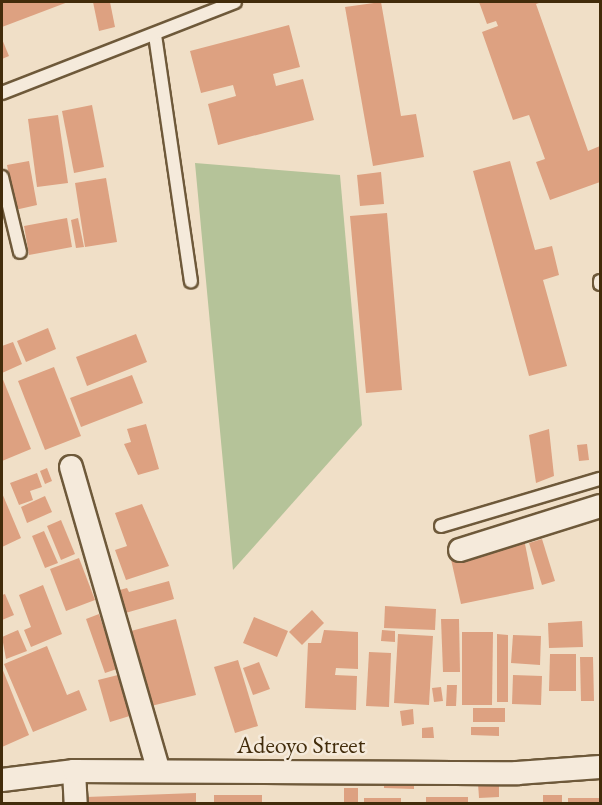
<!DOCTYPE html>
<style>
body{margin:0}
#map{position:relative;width:602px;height:805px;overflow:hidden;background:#f0dfc7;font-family:"EB Garamond",serif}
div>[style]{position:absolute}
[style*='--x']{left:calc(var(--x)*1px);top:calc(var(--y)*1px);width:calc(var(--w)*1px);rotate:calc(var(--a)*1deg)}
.green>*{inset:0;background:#b5c399}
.building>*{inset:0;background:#dda181}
.roads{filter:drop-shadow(2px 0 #6e593a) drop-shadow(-2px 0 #6e593a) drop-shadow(0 2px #6e593a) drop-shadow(0 -2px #6e593a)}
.service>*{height:12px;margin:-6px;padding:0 6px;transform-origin:6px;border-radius:6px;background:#f5eadb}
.minor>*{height:22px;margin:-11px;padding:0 11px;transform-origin:11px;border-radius:11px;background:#f5eadb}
span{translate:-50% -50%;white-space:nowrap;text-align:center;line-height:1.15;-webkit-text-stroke:5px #f5eadb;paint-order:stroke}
.street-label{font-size:24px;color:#422c0b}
.frame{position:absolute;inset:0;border:3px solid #422c0b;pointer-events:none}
</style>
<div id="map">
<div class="green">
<i style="clip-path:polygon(195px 163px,340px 175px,362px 425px,233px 570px)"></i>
</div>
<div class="building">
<i style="clip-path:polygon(2px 2px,68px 2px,2px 27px)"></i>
<i style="clip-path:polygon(93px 2px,110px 2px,115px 27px,99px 31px)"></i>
<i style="clip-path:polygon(381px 2px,401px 116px,416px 114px,424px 157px,373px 166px,345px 7px)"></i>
<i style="clip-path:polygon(479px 2px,542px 2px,536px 4px,588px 151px,600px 146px,600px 182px,550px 200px,536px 162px,545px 159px,529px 115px,513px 120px,482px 32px,498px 26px,496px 21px,487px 24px)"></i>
<i style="clip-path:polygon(289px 25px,300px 67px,273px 74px,276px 86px,303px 79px,314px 120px,218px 145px,208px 104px,236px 96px,233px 85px,201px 93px,190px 51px)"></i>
<i style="clip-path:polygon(2px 39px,9px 56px,2px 59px)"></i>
<i style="clip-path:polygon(92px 105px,104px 167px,74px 173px,62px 111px)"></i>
<i style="clip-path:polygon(58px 115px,68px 183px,37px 187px,28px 119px)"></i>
<i style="clip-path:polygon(29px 161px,37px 205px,15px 210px,7px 165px)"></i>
<i style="clip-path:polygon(510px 161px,535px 250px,552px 246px,559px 275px,543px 280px,567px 366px,529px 376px,473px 171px)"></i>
<i style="clip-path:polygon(381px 172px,384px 204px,360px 206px,357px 175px)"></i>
<i style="clip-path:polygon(106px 178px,117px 242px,85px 247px,75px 183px)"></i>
<i style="clip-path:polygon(387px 213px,402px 390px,366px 393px,350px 216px)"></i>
<i style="clip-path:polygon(67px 218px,72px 247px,29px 255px,24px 226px)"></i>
<i style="clip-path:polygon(78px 218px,84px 247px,76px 248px,71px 220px)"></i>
<i style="clip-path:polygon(48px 328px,56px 349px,26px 362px,17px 341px)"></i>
<i style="clip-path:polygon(136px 334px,147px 362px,87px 386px,76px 357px)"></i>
<i style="clip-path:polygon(13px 342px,22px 364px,2px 373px,2px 346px)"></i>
<i style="clip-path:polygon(54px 367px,81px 436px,45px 450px,18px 381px)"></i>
<i style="clip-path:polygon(132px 375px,143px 403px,81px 427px,70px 398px)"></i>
<i style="clip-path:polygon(2px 377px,31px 449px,2px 461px)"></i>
<i style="clip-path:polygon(146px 424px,159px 469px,138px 475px,124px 444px,131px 442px,127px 429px)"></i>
<i style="clip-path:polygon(549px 429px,554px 476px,536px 483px,529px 435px)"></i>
<i style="clip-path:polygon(587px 444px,589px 460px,579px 461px,577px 445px)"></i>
<i style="clip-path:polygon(47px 468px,52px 481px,45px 484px,40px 471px)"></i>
<i style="clip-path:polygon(37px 473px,42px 487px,30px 491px,33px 500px,19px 505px,10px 483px)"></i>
<i style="clip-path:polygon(2px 493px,21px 538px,2px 547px)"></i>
<i style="clip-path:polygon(45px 496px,52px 512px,27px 523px,21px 507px)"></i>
<i style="clip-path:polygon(142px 504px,169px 566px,126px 580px,115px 550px,127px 546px,115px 513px)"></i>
<i style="clip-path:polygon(61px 520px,75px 554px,61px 560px,47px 526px)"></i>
<i style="clip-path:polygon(44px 531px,58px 563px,45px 568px,32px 536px)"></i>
<i style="clip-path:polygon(524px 539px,534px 589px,461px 604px,450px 555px)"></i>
<i style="clip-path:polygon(542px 539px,555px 581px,542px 585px,529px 543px)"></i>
<i style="clip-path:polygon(79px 558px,95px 600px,66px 611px,50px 569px)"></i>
<i style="clip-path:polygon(169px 581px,174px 599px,122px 614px,116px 591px,127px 588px,129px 592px)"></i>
<i style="clip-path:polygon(43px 585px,62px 634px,31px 647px,24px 630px,31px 627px,19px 595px)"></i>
<i style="clip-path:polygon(5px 594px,14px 615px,2px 620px,2px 595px)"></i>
<i style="clip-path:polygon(385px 606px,436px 609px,435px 630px,384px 628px)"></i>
<i style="clip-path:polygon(312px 610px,324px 623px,302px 645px,289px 632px)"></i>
<i style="clip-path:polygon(99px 614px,117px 669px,105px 673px,86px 619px)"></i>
<i style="clip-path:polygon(254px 617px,288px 631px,277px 657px,243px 643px)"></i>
<i style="clip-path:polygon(176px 619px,196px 695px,151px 706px,131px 631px)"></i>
<i style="clip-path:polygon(441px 619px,459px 619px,460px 672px,443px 672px)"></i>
<i style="clip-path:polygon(582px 621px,583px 647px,549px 648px,548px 623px)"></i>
<i style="clip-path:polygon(18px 630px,27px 651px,6px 659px,2px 637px)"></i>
<i style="clip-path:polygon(324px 630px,358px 632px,358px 669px,336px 668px,335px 675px,357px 676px,356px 710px,305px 708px,308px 643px,321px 643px)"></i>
<i style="clip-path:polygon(382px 630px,395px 631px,395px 642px,381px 641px)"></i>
<i style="clip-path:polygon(462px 632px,493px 632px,492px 705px,462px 705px)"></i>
<i style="clip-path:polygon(398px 634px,433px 636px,429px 705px,394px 703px)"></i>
<i style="clip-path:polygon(497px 634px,508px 635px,508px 702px,497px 702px)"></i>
<i style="clip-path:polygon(513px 635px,541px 636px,540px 665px,511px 663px)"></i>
<i style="clip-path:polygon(47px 646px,67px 695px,79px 690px,87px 710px,33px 732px,4px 664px)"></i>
<i style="clip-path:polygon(369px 652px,391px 653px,389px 707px,366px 706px)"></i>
<i style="clip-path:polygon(550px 654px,576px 654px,576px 691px,549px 691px)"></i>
<i style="clip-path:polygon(580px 657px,593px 657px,594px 701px,581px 701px)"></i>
<i style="clip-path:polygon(238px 660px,258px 726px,235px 733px,214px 667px)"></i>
<i style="clip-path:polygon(259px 662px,270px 689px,253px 695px,243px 668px)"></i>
<i style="clip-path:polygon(2px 668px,29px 735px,2px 747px)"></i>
<i style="clip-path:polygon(122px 674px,133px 715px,110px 722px,98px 680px)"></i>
<i style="clip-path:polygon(513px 675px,542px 676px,541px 705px,512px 704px)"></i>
<i style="clip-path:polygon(447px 685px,457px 685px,456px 706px,446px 706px)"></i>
<i style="clip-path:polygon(441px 687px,443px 701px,434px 702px,432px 688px)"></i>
<i style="clip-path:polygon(473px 708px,505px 708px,505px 722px,473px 722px)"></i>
<i style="clip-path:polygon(413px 709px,414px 724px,402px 726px,400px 711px)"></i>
<i style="clip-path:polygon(433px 727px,434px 738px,422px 738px,422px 728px)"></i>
<i style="clip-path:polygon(471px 727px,499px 727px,499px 736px,471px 735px)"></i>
<i style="clip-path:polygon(384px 780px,414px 781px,414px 789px,384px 788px)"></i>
<i style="clip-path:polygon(499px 782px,499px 797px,479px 798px,478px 783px)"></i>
<i style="clip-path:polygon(344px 788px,358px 788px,358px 804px,344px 804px)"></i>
<i style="clip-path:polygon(196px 793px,196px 804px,86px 804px,86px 797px)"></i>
<i style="clip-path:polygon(214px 795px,262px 795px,262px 804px,214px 804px)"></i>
<i style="clip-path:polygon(543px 795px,562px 795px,562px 804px,543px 804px)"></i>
<i style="clip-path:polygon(426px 797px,468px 797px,468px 804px,426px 804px)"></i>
<i style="clip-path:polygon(364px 798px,401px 798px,401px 804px,364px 804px)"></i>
<i style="clip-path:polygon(568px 798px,600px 798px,600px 804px,568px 804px)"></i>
</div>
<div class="roads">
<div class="service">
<i style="--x:155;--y:35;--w:249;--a:81.7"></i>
<i style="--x:2;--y:93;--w:250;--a:-21.3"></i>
<i style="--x:2;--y:177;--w:77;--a:76.5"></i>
<i style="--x:600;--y:281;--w:3;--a:90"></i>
<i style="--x:441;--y:526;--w:166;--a:-16.5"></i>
</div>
<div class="minor">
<i style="--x:71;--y:467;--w:314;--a:73.9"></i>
<i style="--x:460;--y:550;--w:147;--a:-17.4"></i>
<i style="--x:74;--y:771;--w:33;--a:87"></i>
<i style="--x:2;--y:780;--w:73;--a:-7.1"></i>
<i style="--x:74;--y:771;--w:443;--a:0.3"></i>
<i style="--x:517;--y:773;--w:83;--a:-4.1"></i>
</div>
</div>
<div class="street-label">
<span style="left:301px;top:745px">Adeoyo Street</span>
</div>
<div class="frame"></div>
</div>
